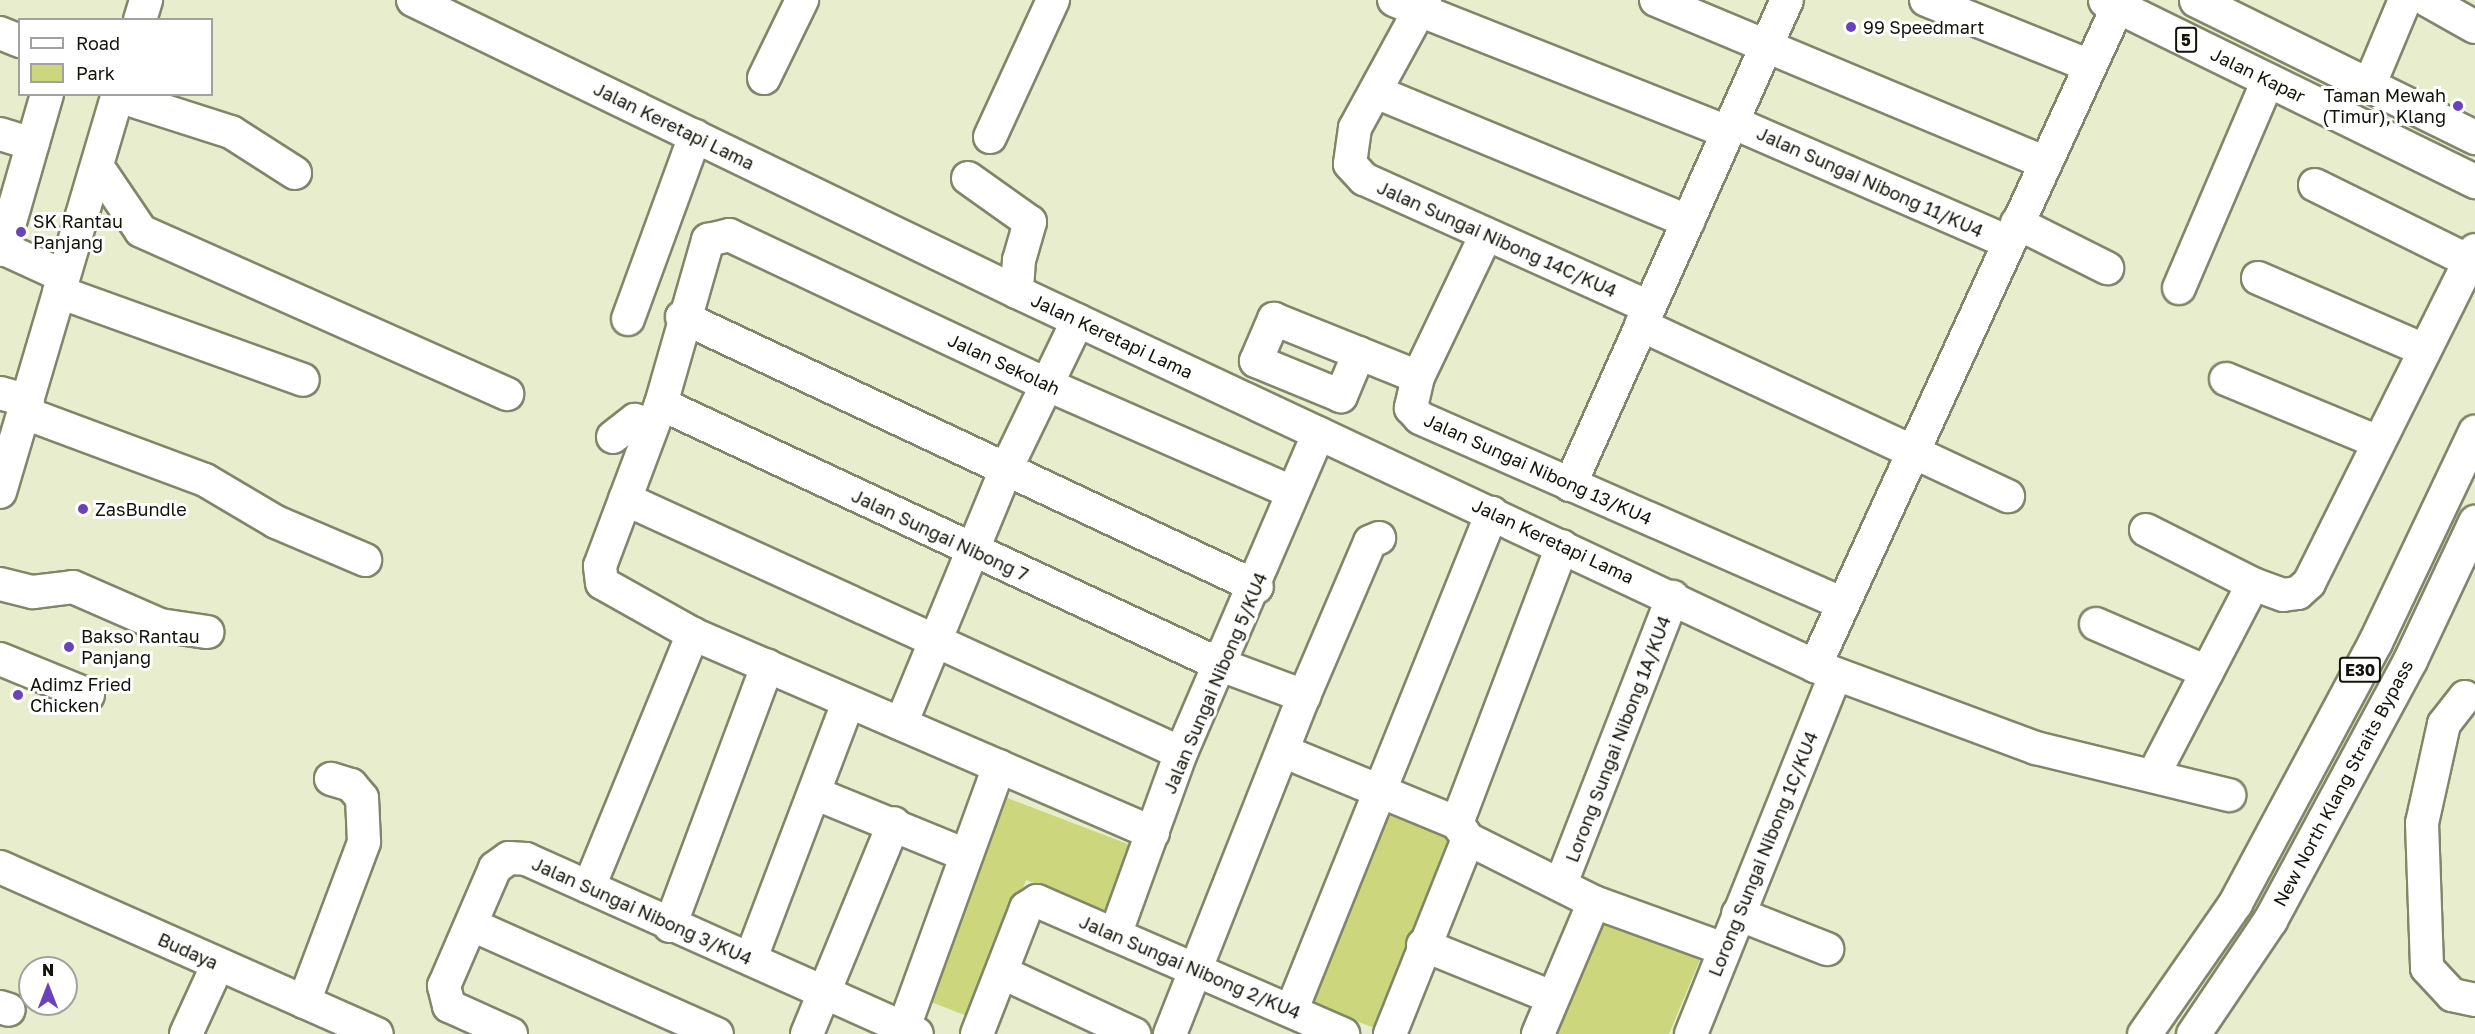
<!DOCTYPE html>
<style>
body{margin:0}
#map{position:relative;width:2475px;height:1034px;overflow:hidden;background:#e8edce;font-family:"Golos Text",sans-serif}
div>[style]{position:absolute}
[style*='--x']{left:calc(var(--x)*1px);top:calc(var(--y)*1px);width:calc(var(--w)*1px);rotate:calc(var(--a)*1deg)}
.green>*{inset:0;background:#ccd67d}
.roads{filter:drop-shadow(2px 0 #818569) drop-shadow(-2px 0 #818569) drop-shadow(0 2px #818569) drop-shadow(0 -2px #818569)}
.minor>*{height:32px;margin:-16px;padding:0 16px;transform-origin:16px;border-radius:16px;background:#fff}
.highway>*{height:33px;margin:-16.5px;padding:0 16.5px;transform-origin:16.5px;border-radius:16.5px;background:#fff}
.dots>*{width:16px;height:16px;translate:-50% -50%;box-sizing:border-box;border:3px solid #fff;border-radius:50%}
span{translate:-50% -50%;white-space:nowrap;text-align:center;line-height:1.15;-webkit-text-stroke:6px #fff;paint-order:stroke}
.shield-label span{padding:2px 4px;background:#fff;border:2px solid;border-radius:4px;-webkit-text-stroke-width:0}
.shield-label{font-size:16px;color:#131409;font-weight:700}
.poi-label{font-size:18px;color:#131409}
.left{translate:0 -50%;text-align:left}
.right{translate:-100% -50%;text-align:right}
.street-label{font-size:18px;color:#131409}
.legend{position:absolute;left:18px;top:18px;width:195px;height:78px;box-sizing:border-box;background:#fff;border:2px solid #a1a19d;margin:0;padding:8px 10px;list-style:none;font-size:18px;color:#131409}
.legend li{display:flex;align-items:center;gap:12px;height:30px}
.legend b{width:30px;border:2px solid #a1a19d}
.north{position:absolute;left:18px;top:956px;width:60px;height:60px;box-sizing:border-box;background:#fff;border:2px solid #a1a19d;border-radius:50%;rotate:0deg;font-size:16px;font-weight:700;line-height:24px;text-align:center;color:#131409}
.north::after{content:'';display:block;margin:auto;width:21px;height:27px;background:#6a42ba;clip-path:polygon(50% 0,100% 100%,50% 72%,0 100%)}
</style>
<div id="map">
<div class="green">
<i style="clip-path:polygon(1005px 797px,1133px 846px,1108px 911px,1026px 880px,972px 1018px,926px 1000px)"></i>
<i style="clip-path:polygon(1386px 813px,1449px 838px,1380px 1030px,1308px 1003px)"></i>
<i style="clip-path:polygon(1598px 915px,1702px 955px,1669px 1034px,1549px 1034px)"></i>
</div>
<div class="roads">
<div class="minor">
<i style="--x:413;--y:0;--w:671;--a:25.8"></i>
<i style="--x:1017;--y:292;--w:881;--a:25.11"></i>
<i style="--x:1815;--y:666;--w:236;--a:20.4"></i>
<i style="--x:2036;--y:748;--w:199;--a:13.7"></i>
<i style="--x:1394;--y:0;--w:359;--a:21.6"></i>
<i style="--x:1425;--y:0;--w:146;--a:118.7"></i>
<i style="--x:1355;--y:128;--w:36;--a:98"></i>
<i style="--x:1350;--y:164;--w:21;--a:47"></i>
<i style="--x:1364;--y:179;--w:312;--a:24.2"></i>
<i style="--x:1656;--y:0;--w:422;--a:22.7"></i>
<i style="--x:1926;--y:0;--w:177;--a:21.9"></i>
<i style="--x:2427;--y:0;--w:55;--a:29.4"></i>
<i style="--x:140;--y:20;--w:21;--a:-73"></i>
<i style="--x:0;--y:33;--w:22;--a:22"></i>
<i style="--x:764;--y:78;--w:87;--a:-64"></i>
<i style="--x:2369;--y:86;--w:93;--a:-67.3"></i>
<i style="--x:1376;--y:92;--w:338;--a:22.5"></i>
<i style="--x:118;--y:96;--w:119;--a:17.7"></i>
<i style="--x:231;--y:132;--w:76;--a:32.6"></i>
<i style="--x:1732;--y:122;--w:301;--a:23.5"></i>
<i style="--x:0;--y:134;--w:34;--a:17"></i>
<i style="--x:990;--y:137;--w:151;--a:-65.3"></i>
<i style="--x:97;--y:166;--w:78;--a:55.9"></i>
<i style="--x:141;--y:231;--w:401;--a:24"></i>
<i style="--x:968;--y:178;--w:76;--a:35.4"></i>
<i style="--x:1030;--y:222;--w:40;--a:106"></i>
<i style="--x:1019;--y:260;--w:32;--a:94"></i>
<i style="--x:2315;--y:185;--w:172;--a:26.3"></i>
<i style="--x:2017;--y:223;--w:101;--a:26.6"></i>
<i style="--x:1486;--y:235;--w:157;--a:115.6"></i>
<i style="--x:1418;--y:377;--w:32;--a:103"></i>
<i style="--x:1411;--y:408;--w:13;--a:48"></i>
<i style="--x:1420;--y:418;--w:461;--a:23.7"></i>
<i style="--x:0;--y:247;--w:69;--a:24.7"></i>
<i style="--x:2;--y:250;--w:162;--a:-73.9"></i>
<i style="--x:2258;--y:278;--w:179;--a:23.4"></i>
<i style="--x:2179;--y:288;--w:226;--a:-66.8"></i>
<i style="--x:59;--y:292;--w:259;--a:19.8"></i>
<i style="--x:682;--y:317;--w:635;--a:25.15"></i>
<i style="--x:628;--y:319;--w:195;--a:-69.9"></i>
<i style="--x:1641;--y:325;--w:405;--a:25"></i>
<i style="--x:1359;--y:353;--w:47;--a:112.7"></i>
<i style="--x:1341;--y:396;--w:92;--a:-157.6"></i>
<i style="--x:1256;--y:361;--w:46;--a:-66.8"></i>
<i style="--x:1274;--y:319;--w:155;--a:21.9"></i>
<i style="--x:2226;--y:379;--w:165;--a:22.5"></i>
<i style="--x:0;--y:393;--w:29;--a:16"></i>
<i style="--x:661;--y:404;--w:618;--a:24.99"></i>
<i style="--x:1221;--y:665;--w:89;--a:20.5"></i>
<i style="--x:25;--y:413;--w:192;--a:20.4"></i>
<i style="--x:205;--y:480;--w:82;--a:30.6"></i>
<i style="--x:276;--y:522;--w:97;--a:23.1"></i>
<i style="--x:613;--y:437;--w:28;--a:-38"></i>
<i style="--x:635;--y:420;--w:14;--a:25"></i>
<i style="--x:1570;--y:485;--w:531;--a:-65.9"></i>
<i style="--x:0;--y:492;--w:415;--a:-73.5"></i>
<i style="--x:625;--y:499;--w:611;--a:24.55"></i>
<i style="--x:2146;--y:530;--w:120;--a:26.8"></i>
<i style="--x:2253;--y:584;--w:32;--a:20"></i>
<i style="--x:2283;--y:595;--w:15;--a:-8"></i>
<i style="--x:2298;--y:593;--w:15;--a:-42"></i>
<i style="--x:2309;--y:583;--w:372;--a:-63.5"></i>
<i style="--x:0;--y:584;--w:34;--a:14"></i>
<i style="--x:33;--y:592;--w:40;--a:-7.1"></i>
<i style="--x:73;--y:587;--w:95;--a:23.6"></i>
<i style="--x:160;--y:625;--w:48;--a:8.5"></i>
<i style="--x:2096;--y:624;--w:121;--a:23.4"></i>
<i style="--x:0;--y:659;--w:95;--a:22.2"></i>
<i style="--x:1815;--y:666;--w:726;--a:-65.34"></i>
<i style="--x:2465;--y:697;--w:34;--a:128"></i>
<i style="--x:2444;--y:724;--w:101;--a:102.5"></i>
<i style="--x:2422;--y:823;--w:145;--a:88"></i>
<i style="--x:2427;--y:968;--w:37;--a:47"></i>
<i style="--x:2452;--y:995;--w:24;--a:12"></i>
<i style="--x:901;--y:724;--w:276;--a:-67.6"></i>
<i style="--x:1006;--y:469;--w:165;--a:-64.2"></i>
<i style="--x:1285;--y:752;--w:186;--a:22.4"></i>
<i style="--x:1457;--y:823;--w:19;--a:55"></i>
<i style="--x:1468;--y:839;--w:141;--a:26.6"></i>
<i style="--x:1594;--y:902;--w:138;--a:19.9"></i>
<i style="--x:2154;--y:774;--w:214;--a:-62.5"></i>
<i style="--x:814;--y:793;--w:164;--a:22.2"></i>
<i style="--x:1457;--y:823;--w:296;--a:-69.2"></i>
<i style="--x:1153;--y:833;--w:501;--a:-156.61"></i>
<i style="--x:693;--y:634;--w:104;--a:-150.7"></i>
<i style="--x:602;--y:583;--w:17;--a:-97"></i>
<i style="--x:600;--y:566;--w:173;--a:-69.4"></i>
<i style="--x:661;--y:404;--w:171;--a:-74"></i>
<i style="--x:708;--y:240;--w:22;--a:-13"></i>
<i style="--x:729;--y:235;--w:353;--a:25.2"></i>
<i style="--x:1048;--y:385;--w:266;--a:23.7"></i>
<i style="--x:0;--y:867;--w:412;--a:23.9"></i>
<i style="--x:1562;--y:881;--w:305;--a:-68.7"></i>
<i style="--x:589;--y:887;--w:274;--a:-67.7"></i>
<i style="--x:1738;--y:914;--w:96;--a:21.5"></i>
<i style="--x:472;--y:925;--w:268;--a:24"></i>
<i style="--x:670;--y:926;--w:278;--a:-69.5"></i>
<i style="--x:1115;--y:935;--w:194;--a:-70.1"></i>
<i style="--x:1181;--y:753;--w:348;--a:-66.7"></i>
<i style="--x:1423;--y:945;--w:139;--a:22"></i>
<i style="--x:751;--y:958;--w:274;--a:-69.2"></i>
<i style="--x:1003;--y:973;--w:145;--a:25"></i>
<i style="--x:304;--y:1002;--w:171;--a:-69.4"></i>
<i style="--x:364;--y:842;--w:44;--a:-92.6"></i>
<i style="--x:362;--y:798;--w:17;--a:-130"></i>
<i style="--x:351;--y:785;--w:21;--a:-163"></i>
<i style="--x:0;--y:1007;--w:9;--a:18"></i>
<i style="--x:1292;--y:1009;--w:535;--a:-68.04"></i>
<i style="--x:903;--y:1030;--w:281;--a:-70"></i>
<i style="--x:186;--y:1034;--w:77;--a:-65.4"></i>
<i style="--x:511;--y:1034;--w:68;--a:-155.7"></i>
<i style="--x:449;--y:1006;--w:21;--a:-104"></i>
<i style="--x:444;--y:986;--w:129;--a:-66.6"></i>
<i style="--x:495;--y:868;--w:17;--a:-36"></i>
<i style="--x:509;--y:858;--w:17;--a:3"></i>
<i style="--x:526;--y:859;--w:428;--a:24.1"></i>
<i style="--x:807;--y:1034;--w:228;--a:-67.6"></i>
<i style="--x:977;--y:1034;--w:135;--a:-68.7"></i>
<i style="--x:1026;--y:908;--w:13;--a:-32"></i>
<i style="--x:1037;--y:901;--w:334;--a:23.5"></i>
<i style="--x:1170;--y:1034;--w:364;--a:-68.4"></i>
<i style="--x:1304;--y:696;--w:168;--a:-66.8"></i>
<i style="--x:1370;--y:542;--w:10;--a:-24"></i>
<i style="--x:1390;--y:1034;--w:210;--a:-68.2"></i>
<i style="--x:1538;--y:1034;--w:143;--a:-67"></i>
<i style="--x:1691;--y:1034;--w:387;--a:-68.1"></i>
</div>
<div class="highway">
<i style="--x:2105;--y:0;--w:412;--a:26.1"></i>
<i style="--x:2196;--y:0;--w:311;--a:26.2"></i>
<i style="--x:2144;--y:1034;--w:160;--a:-55.2"></i>
<i style="--x:2235;--y:903;--w:296;--a:-61.8"></i>
<i style="--x:2375;--y:642;--w:233;--a:-64.6"></i>
<i style="--x:2193;--y:1034;--w:138;--a:-56"></i>
<i style="--x:2270;--y:920;--w:295;--a:-61.7"></i>
<i style="--x:2410;--y:660;--w:153;--a:-64.8"></i>
</div>
</div>
<div class="dots">
<i style="left:1851px;top:27px;background:#6a42ba"></i>
<i style="left:2458px;top:106px;background:#6a42ba"></i>
<i style="left:21px;top:232px;background:#6a42ba"></i>
<i style="left:83px;top:509px;background:#6a42ba"></i>
<i style="left:69px;top:647px;background:#6a42ba"></i>
<i style="left:18px;top:695px;background:#6a42ba"></i>
</div>
<div class="shield-label">
<span style="left:2186px;top:40px">5</span>
<span style="left:2360px;top:670px">E30</span>
</div>
<div class="poi-label">
<span class="left" style="left:1863px;top:27px">99 Speedmart</span>
<span class="right" style="left:2446px;top:106px">Taman Mewah<br>(Timur), Klang</span>
<span class="left" style="left:33px;top:232px">SK Rantau<br>Panjang</span>
<span class="left" style="left:95px;top:509px">ZasBundle</span>
<span class="left" style="left:81px;top:647px">Bakso Rantau<br>Panjang</span>
<span class="left" style="left:30px;top:695px">Adimz Fried<br>Chicken</span>
</div>
<div class="street-label">
<span style="left:2258px;top:75px;rotate:26deg">Jalan Kapar</span>
<span style="left:674px;top:126px;rotate:26deg">Jalan Keretapi Lama</span>
<span style="left:1870px;top:182px;rotate:24deg">Jalan Sungai Nibong 11/KU4</span>
<span style="left:1497px;top:239px;rotate:24deg">Jalan Sungai Nibong 14C/KU4</span>
<span style="left:1112px;top:336px;rotate:25deg">Jalan Keretapi Lama</span>
<span style="left:1004px;top:364px;rotate:25deg">Jalan Sekolah</span>
<span style="left:1538px;top:469px;rotate:24deg">Jalan Sungai Nibong 13/KU4</span>
<span style="left:940px;top:535px;rotate:25deg">Jalan Sungai Nibong 7</span>
<span style="left:1553px;top:541px;rotate:25deg">Jalan Keretapi Lama</span>
<span style="left:1215px;top:683px;rotate:-67deg">Jalan Sungai Nibong 5/KU4</span>
<span style="left:1618px;top:739px;rotate:-69deg">Lorong Sungai Nibong 1A/KU4</span>
<span style="left:2343px;top:783px;rotate:-62deg">New North Klang Straits Bypass</span>
<span style="left:1763px;top:854px;rotate:-68deg">Lorong Sungai Nibong 1C/KU4</span>
<span style="left:642px;top:911px;rotate:24deg">Jalan Sungai Nibong 3/KU4</span>
<span style="left:188px;top:951px;rotate:24deg">Budaya</span>
<span style="left:1190px;top:967px;rotate:23deg">Jalan Sungai Nibong 2/KU4</span>
</div>
<ul class="legend">
<li><b style="height:8px;background:#fff"></b>Road</li>
<li><b style="height:16px;background:#ccd67d"></b>Park</li>
</ul>
<div class="north">N</div>
</div>
